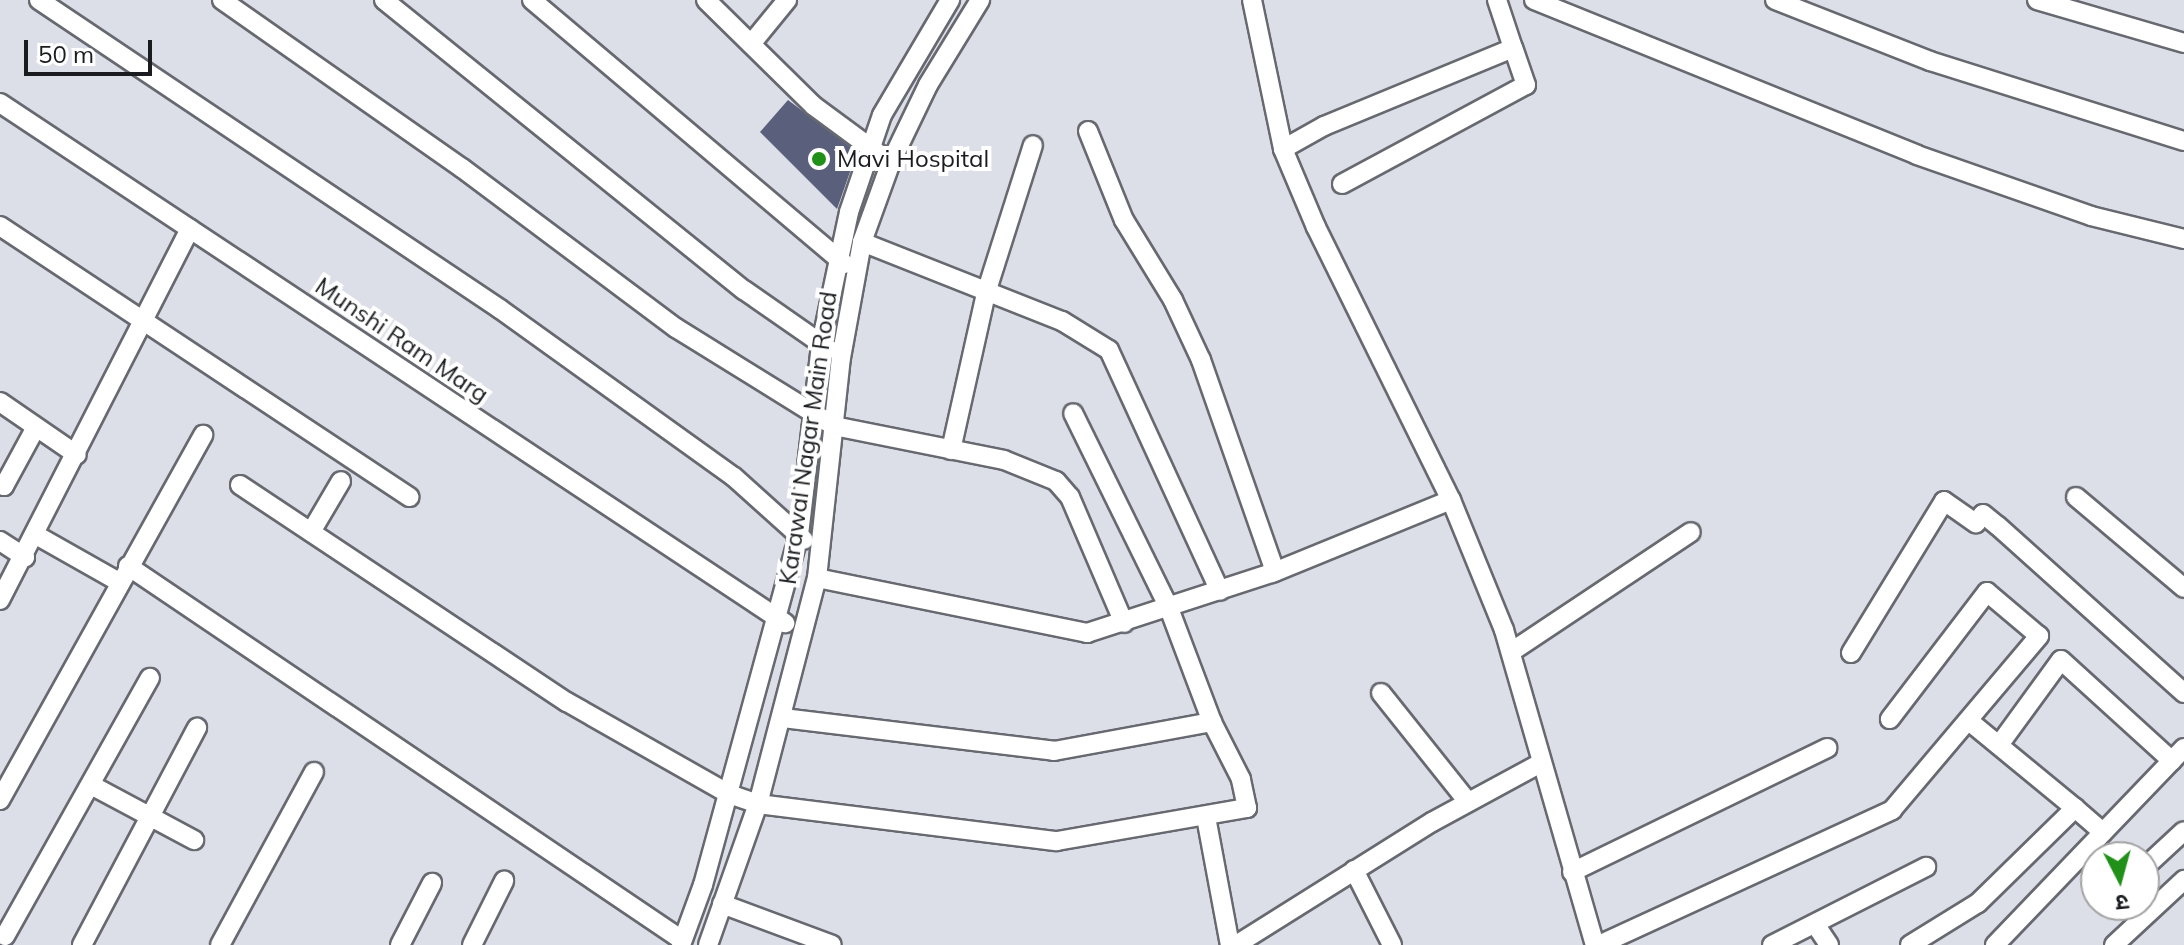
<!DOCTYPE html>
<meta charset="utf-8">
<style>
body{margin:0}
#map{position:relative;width:2184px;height:945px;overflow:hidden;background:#dddfe8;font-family:Mulish,"Noto Sans Devanagari",sans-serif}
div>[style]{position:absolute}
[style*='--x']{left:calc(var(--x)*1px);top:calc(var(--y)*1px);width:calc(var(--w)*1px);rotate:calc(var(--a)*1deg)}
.building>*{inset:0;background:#5a607b}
.roads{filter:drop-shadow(2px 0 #676970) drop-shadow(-2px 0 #676970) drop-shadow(0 2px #676970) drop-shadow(0 -2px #676970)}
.minor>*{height:18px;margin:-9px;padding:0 9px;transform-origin:9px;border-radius:9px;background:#fff}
.dots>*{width:22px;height:22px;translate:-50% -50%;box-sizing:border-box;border:4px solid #fff;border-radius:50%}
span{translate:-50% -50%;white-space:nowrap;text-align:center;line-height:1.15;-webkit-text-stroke:8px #fff;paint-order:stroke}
.poi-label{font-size:24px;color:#1b1c1f}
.left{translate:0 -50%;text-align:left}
.street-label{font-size:24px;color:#1b1c1f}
.north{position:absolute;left:2080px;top:841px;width:80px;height:80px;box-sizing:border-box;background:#fff;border:2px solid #a4a4a5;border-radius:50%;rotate:174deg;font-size:22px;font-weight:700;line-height:32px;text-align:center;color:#1b1c1f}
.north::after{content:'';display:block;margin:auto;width:28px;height:36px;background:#209019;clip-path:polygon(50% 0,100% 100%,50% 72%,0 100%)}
.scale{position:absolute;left:24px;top:40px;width:128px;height:36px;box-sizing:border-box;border:4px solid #1b1c1f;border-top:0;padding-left:10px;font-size:24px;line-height:28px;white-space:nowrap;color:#1b1c1f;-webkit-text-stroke:6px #fff;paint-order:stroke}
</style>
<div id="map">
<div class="building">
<i style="clip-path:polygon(788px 100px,857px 152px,837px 209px,760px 132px)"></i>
</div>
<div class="roads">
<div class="minor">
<i style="--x:39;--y:0;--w:555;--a:33.83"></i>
<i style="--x:500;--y:309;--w:288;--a:35.7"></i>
<i style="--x:734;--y:477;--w:94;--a:42"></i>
<i style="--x:222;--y:0;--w:293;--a:35"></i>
<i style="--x:462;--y:168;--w:267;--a:36.8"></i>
<i style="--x:676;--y:328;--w:186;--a:31.8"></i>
<i style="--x:834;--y:426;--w:173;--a:11.3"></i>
<i style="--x:1004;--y:460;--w:56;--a:22"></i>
<i style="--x:1056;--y:481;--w:21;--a:49"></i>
<i style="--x:1070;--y:497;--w:137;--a:66.8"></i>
<i style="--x:384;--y:0;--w:462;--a:38.9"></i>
<i style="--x:744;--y:290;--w:103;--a:34.8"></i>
<i style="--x:532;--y:0;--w:409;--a:40.2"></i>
<i style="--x:706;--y:0;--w:151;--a:44.5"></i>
<i style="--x:814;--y:106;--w:81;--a:36.4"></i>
<i style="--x:1252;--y:0;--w:152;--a:78.2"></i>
<i style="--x:1283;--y:149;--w:85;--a:67.1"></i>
<i style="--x:1316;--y:227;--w:305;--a:63.7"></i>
<i style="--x:1451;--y:500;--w:140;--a:67.8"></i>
<i style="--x:1504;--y:630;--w:328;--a:73.9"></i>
<i style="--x:1534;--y:0;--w:413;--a:22"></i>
<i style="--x:1917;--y:155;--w:184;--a:19.3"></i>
<i style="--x:2091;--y:216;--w:96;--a:13.9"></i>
<i style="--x:1775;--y:0;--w:167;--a:21.5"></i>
<i style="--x:1930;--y:61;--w:266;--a:17.5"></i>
<i style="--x:2037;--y:0;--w:153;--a:16.3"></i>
<i style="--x:751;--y:44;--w:57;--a:-50.7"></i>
<i style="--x:0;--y:103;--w:942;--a:33.52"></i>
<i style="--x:1088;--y:131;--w:96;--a:68"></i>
<i style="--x:1124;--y:220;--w:94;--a:58.5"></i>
<i style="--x:1173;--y:300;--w:66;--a:65"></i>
<i style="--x:1201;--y:360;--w:224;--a:70.7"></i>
<i style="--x:1283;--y:149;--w:47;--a:-29.3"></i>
<i style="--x:1324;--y:126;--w:204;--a:-22.4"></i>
<i style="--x:1513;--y:48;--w:51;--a:-108.4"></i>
<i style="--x:1342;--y:184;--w:209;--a:-28.3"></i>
<i style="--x:1526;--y:85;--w:39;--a:-109"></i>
<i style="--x:0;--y:226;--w:491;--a:33.5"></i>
<i style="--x:862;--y:242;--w:215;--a:21.6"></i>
<i style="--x:1062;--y:321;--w:55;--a:31.7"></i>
<i style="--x:1109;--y:350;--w:265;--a:65.3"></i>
<i style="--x:0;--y:402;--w:93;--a:34.5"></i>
<i style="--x:951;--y:450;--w:161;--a:-77.4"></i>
<i style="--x:986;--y:293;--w:155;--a:-72.4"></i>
<i style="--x:0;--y:483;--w:5;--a:37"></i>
<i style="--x:4;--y:486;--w:67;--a:-61.5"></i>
<i style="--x:240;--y:485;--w:392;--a:33.6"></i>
<i style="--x:567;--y:702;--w:186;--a:29.6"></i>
<i style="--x:729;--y:794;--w:31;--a:19"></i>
<i style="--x:758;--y:804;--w:301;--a:7.1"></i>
<i style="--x:1057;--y:841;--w:193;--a:-9.9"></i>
<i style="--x:1247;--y:808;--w:30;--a:-102"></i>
<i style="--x:1241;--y:779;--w:64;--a:-117"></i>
<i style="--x:1212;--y:722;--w:122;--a:-110.7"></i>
<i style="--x:1169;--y:608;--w:217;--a:-116.2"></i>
<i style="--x:2076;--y:497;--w:141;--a:40.1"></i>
<i style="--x:311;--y:532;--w:59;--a:-59.5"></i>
<i style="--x:36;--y:535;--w:95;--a:29.5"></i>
<i style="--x:0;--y:541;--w:30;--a:33"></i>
<i style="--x:128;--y:566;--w:668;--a:34.02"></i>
<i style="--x:817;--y:578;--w:276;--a:11.5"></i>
<i style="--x:1087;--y:633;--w:194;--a:-18"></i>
<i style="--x:1272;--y:573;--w:193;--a:-22.2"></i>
<i style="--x:0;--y:600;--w:417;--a:-62.9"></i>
<i style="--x:1511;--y:652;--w:216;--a:-33.7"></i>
<i style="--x:1851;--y:653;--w:178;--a:-58.5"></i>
<i style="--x:1944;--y:501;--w:39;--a:35"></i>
<i style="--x:1976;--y:523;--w:11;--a:-52"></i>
<i style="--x:1983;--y:514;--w:19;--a:39"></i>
<i style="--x:1998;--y:526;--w:250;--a:41.9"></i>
<i style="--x:1381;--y:693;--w:139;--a:51.4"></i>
<i style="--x:783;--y:718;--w:273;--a:6.9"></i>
<i style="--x:1054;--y:751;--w:161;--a:-10.4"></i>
<i style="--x:1969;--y:721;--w:137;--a:39.4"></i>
<i style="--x:1999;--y:745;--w:105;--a:-53.9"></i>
<i style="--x:2061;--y:660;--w:150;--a:42.3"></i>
<i style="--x:91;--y:785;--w:117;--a:28.1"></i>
<i style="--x:0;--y:800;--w:418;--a:-60.9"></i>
<i style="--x:1206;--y:817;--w:130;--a:79.4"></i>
<i style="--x:2144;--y:868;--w:54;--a:-42.8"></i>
<i style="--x:1354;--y:870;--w:84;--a:63.1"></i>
<i style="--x:1572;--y:872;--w:284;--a:-25.9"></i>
<i style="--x:722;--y:904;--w:117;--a:20.4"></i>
<i style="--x:1815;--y:924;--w:25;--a:56"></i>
<i style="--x:5;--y:936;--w:296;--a:-60.7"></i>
<i style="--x:82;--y:945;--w:246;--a:-62.1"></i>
<i style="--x:220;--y:945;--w:197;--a:-61.5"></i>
<i style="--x:400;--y:945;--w:70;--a:-62.7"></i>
<i style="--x:472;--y:945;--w:72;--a:-63.4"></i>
<i style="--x:681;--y:945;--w:64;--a:-69.9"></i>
<i style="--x:703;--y:885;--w:363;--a:-74.7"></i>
<i style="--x:799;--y:535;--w:192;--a:-83.4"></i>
<i style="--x:821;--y:344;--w:135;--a:-78"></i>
<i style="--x:849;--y:212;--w:102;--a:-71.2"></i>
<i style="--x:882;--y:115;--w:134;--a:-59.4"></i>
<i style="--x:708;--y:945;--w:150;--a:-70.5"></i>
<i style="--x:758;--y:804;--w:234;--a:-75.4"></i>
<i style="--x:817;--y:578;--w:221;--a:-83.8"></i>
<i style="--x:841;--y:358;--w:118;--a:-79.7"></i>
<i style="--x:862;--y:242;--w:85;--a:-70.1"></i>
<i style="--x:891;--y:162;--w:85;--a:-64.3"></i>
<i style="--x:928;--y:85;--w:100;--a:-58.5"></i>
<i style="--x:1236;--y:945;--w:231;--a:-32.1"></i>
<i style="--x:1432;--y:822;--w:122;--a:-28.5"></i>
<i style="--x:1599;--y:945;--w:323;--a:-24.7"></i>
<i style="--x:1892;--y:810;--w:228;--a:-49.8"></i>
<i style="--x:2039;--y:636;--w:68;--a:-139.8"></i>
<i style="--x:1987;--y:592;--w:160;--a:127.4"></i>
<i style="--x:1772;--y:945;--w:173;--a:-26.9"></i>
<i style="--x:1910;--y:945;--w:80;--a:-31.7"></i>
<i style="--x:1978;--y:903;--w:136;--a:-44.4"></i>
<i style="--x:2075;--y:808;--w:37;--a:41"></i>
<i style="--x:1995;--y:945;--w:273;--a:-46.2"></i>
<i style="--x:2114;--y:945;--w:96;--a:-42.9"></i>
</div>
</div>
<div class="dots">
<i style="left:819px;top:159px;background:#209019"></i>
</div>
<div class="poi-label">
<span class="left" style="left:837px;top:159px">Mavi Hospital</span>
</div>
<div class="street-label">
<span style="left:402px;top:340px;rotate:34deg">Munshi Ram Marg</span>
<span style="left:808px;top:438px;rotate:-82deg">Karawal Nagar Main Road</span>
</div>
<div class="north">उ</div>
<div class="scale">50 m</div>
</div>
